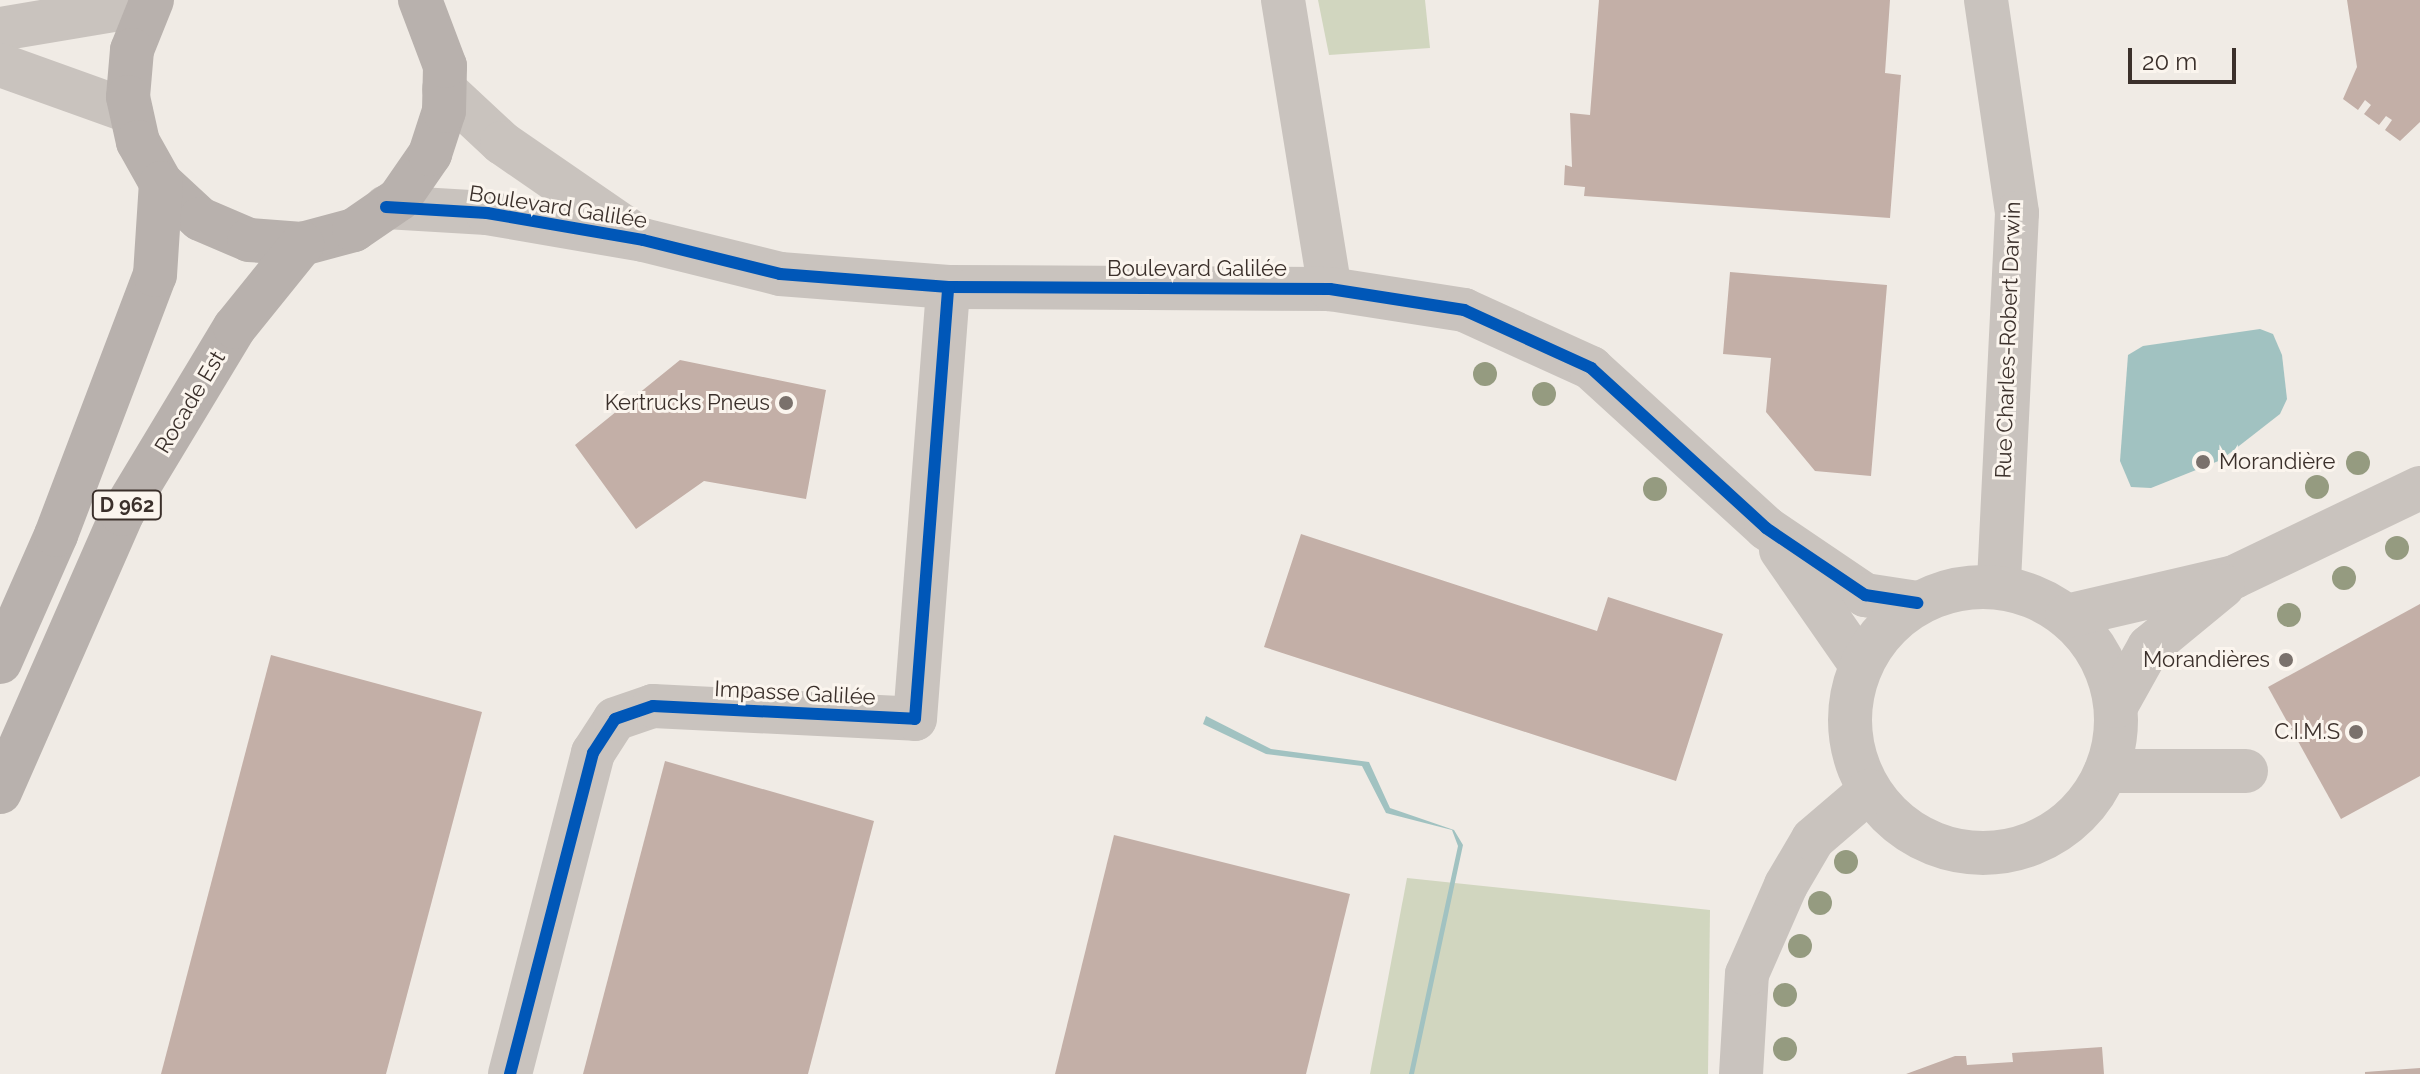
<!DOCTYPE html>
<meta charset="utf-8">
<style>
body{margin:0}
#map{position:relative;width:2420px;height:1074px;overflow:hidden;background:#f0ebe5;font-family:Raleway,sans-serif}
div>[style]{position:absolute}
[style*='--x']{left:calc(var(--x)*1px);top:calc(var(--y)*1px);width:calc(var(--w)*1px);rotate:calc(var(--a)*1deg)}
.green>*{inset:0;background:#d1d6bf}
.water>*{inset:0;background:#a1c2c1}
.building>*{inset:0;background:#c3afa7}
.minor>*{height:44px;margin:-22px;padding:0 22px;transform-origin:22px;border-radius:22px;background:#c9c3be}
.minor>.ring{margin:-22px;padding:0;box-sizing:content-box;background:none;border:44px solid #c9c3be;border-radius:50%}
.major>*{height:44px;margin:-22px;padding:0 22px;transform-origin:22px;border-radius:22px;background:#b8b1ad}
.cycleway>*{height:12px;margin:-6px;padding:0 6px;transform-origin:6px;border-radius:6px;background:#0057b8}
.trees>*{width:24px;height:24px;margin:-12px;border-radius:50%;background:#959b80}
.dots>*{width:22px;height:22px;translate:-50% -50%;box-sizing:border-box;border:4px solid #fbf5ee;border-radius:50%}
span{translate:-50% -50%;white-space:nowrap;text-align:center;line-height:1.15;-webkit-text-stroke:6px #fbf5ee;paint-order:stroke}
.shield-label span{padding:2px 6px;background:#fbf5ee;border:2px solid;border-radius:6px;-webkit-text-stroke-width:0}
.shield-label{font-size:20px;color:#3b302b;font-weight:700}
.street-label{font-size:22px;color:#3b302b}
.poi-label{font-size:22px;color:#3b302b}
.right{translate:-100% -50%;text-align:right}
.left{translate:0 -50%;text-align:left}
.scale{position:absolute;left:2128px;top:48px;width:108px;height:36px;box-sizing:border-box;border:4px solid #3b302b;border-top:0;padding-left:10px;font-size:24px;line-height:28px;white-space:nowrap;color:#3b302b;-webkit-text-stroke:6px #fbf5ee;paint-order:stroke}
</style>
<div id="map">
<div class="green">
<i style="clip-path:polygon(1318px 0,1425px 0,1430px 48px,1329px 55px)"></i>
<i style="clip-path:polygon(1407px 878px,1710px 910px,1708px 1074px,1370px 1074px)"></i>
</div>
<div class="water">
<i style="clip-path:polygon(2260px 329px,2273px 334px,2282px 355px,2287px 399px,2280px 414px,2221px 460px,2151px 488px,2131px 487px,2120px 461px,2128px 355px,2143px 346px)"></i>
<i style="clip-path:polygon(1206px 716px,1271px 749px,1369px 762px,1390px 808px,1454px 830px,1463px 845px,1414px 1074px,1409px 1074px,1458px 846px,1452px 830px,1386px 813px,1362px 766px,1266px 754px,1203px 724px)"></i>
</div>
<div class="building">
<i style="clip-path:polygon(1599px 0,1890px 0,1885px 73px,1901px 75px,1890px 218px,1584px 196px,1585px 187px,1564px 185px,1565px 165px,1572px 167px,1570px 113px,1590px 115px)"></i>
<i style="clip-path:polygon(2347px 0,2420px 0,2420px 122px,2400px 141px,2385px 130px,2392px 120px,2386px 116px,2379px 125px,2364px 114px,2371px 105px,2365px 100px,2358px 110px,2343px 99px,2357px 67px)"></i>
<i style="clip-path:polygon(1730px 272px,1887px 285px,1871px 476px,1815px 471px,1766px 412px,1771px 358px,1723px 354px)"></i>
<i style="clip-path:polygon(680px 360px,826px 390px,806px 499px,704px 481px,636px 529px,575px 445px)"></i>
<i style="clip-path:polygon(1301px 534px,1597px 631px,1608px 597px,1723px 634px,1676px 781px,1264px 647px)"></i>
<i style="clip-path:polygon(2420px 604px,2420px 776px,2341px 819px,2268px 687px)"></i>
<i style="clip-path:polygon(271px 655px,482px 712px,386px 1074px,161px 1074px)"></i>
<i style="clip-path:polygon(665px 761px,874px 821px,808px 1074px,583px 1074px)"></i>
<i style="clip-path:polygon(1114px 835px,1350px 894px,1306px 1074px,1055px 1074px)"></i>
<i style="clip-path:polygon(2102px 1047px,2104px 1074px,1906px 1074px,1955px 1056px,1966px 1056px,1967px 1065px,2013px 1062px,2012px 1053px)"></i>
<i style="clip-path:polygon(2420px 1068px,2420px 1074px,2365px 1074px,2365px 1072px)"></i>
</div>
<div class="minor">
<i style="--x:1283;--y:0;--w:293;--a:80.8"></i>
<i style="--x:1986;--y:0;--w:215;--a:81.7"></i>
<i style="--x:2017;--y:213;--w:374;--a:92.8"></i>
<i style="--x:0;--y:29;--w:151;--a:-9.5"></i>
<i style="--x:0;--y:65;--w:139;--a:19.7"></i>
<i style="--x:444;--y:89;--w:79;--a:43"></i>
<i style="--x:502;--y:143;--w:157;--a:34.6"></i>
<i style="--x:386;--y:207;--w:101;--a:3.4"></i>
<i style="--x:487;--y:213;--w:158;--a:9.8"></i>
<i style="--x:643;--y:240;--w:141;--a:13.9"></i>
<i style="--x:780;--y:274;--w:169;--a:4.4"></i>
<i style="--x:948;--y:287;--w:382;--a:0.3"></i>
<i style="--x:1330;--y:289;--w:136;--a:8.9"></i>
<i style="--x:1464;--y:310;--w:140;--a:24.5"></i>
<i style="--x:1591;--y:368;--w:237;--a:42.4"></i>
<i style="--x:1766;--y:528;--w:120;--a:34.1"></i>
<i style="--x:1865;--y:595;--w:53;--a:8.7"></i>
<i style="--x:1781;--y:550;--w:140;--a:55.2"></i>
<i class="ring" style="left:1850px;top:587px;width:222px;height:222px"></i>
<i style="--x:2067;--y:616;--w:171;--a:-13.1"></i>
<i style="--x:2234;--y:577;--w:206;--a:-25.6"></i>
<i style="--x:2116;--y:706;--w:68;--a:-60.8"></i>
<i style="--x:2149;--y:647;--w:96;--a:-39.5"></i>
<i style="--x:2106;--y:771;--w:140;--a:0"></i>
<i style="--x:510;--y:1074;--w:332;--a:-75.5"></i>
<i style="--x:593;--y:753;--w:40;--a:-57.1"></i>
<i style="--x:615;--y:719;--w:40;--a:-18.9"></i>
<i style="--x:653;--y:706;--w:262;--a:2.8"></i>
<i style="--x:915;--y:719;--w:433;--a:-85.6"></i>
<i style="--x:1741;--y:1074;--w:100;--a:-86.6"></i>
<i style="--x:1747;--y:974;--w:97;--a:-66.3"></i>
<i style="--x:1786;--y:885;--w:53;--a:-59.6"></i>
<i style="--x:1813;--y:839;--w:74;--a:-40.6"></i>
</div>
<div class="major">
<i style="--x:152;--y:0;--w:54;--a:111.8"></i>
<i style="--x:132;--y:50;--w:47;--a:94.9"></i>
<i style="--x:128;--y:97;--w:46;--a:77.5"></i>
<i style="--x:138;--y:142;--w:47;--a:60.7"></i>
<i style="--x:161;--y:183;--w:53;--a:42.7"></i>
<i style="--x:200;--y:219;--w:53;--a:23.2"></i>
<i style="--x:249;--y:240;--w:53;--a:4.3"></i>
<i style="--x:302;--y:244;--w:54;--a:-15.1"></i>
<i style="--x:354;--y:230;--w:55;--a:-34.6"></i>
<i style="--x:399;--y:199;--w:55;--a:-55.4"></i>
<i style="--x:430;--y:154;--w:45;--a:-72"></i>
<i style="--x:444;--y:111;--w:45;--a:-88.7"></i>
<i style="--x:445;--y:66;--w:71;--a:-110.7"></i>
<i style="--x:0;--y:662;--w:139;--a:-66.2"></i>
<i style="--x:56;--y:535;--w:278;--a:-69.2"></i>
<i style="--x:155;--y:275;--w:92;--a:-86.3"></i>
<i style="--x:0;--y:792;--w:304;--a:-66.3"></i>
<i style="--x:122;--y:514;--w:218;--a:-58.9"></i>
<i style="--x:235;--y:327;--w:107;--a:-51.1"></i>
</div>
<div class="cycleway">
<i style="--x:386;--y:207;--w:101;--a:3.4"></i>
<i style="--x:487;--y:213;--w:158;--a:9.8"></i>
<i style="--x:643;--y:240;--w:141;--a:13.9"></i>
<i style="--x:780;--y:274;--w:169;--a:4.4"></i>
<i style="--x:948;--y:287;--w:382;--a:0.3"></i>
<i style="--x:1330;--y:289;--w:136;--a:8.9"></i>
<i style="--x:1464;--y:310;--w:140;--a:24.5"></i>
<i style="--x:1591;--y:368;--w:237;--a:42.4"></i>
<i style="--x:1766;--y:528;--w:120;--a:34.1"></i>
<i style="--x:1865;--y:595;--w:53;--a:8.7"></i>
<i style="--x:510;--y:1074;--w:332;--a:-75.5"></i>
<i style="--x:593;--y:753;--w:40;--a:-57.1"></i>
<i style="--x:615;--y:719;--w:40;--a:-18.9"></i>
<i style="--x:653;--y:706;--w:262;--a:2.8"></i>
<i style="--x:915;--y:719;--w:433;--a:-85.6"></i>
</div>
<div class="trees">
<i style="left:1485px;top:374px"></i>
<i style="left:1544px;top:394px"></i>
<i style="left:2358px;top:463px"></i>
<i style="left:2317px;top:487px"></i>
<i style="left:1655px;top:489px"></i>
<i style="left:2397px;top:548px"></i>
<i style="left:2344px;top:578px"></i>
<i style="left:2289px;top:615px"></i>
<i style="left:1846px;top:862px"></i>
<i style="left:1820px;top:903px"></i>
<i style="left:1800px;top:946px"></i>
<i style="left:1785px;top:995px"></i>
<i style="left:1785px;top:1049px"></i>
</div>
<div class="dots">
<i style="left:786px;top:403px;background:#7a716c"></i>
<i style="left:2203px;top:462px;background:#7a716c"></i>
<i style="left:2286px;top:660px;background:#7a716c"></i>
<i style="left:2356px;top:732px;background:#7a716c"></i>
</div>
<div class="shield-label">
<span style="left:127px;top:505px">D 962</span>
</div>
<div class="street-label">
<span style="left:558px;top:207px;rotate:9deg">Boulevard Galilée</span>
<span style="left:1197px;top:269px">Boulevard Galilée</span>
<span style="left:2008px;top:340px;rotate:-88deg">Rue Charles-Robert Darwin</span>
<span style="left:190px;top:402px;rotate:-59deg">Rocade Est</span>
<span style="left:795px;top:693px;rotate:3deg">Impasse Galilée</span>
</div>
<div class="poi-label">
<span class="right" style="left:770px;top:403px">Kertrucks Pneus</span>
<span class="left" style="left:2219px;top:462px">Morandière</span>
<span class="right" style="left:2270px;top:660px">Morandières</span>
<span class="right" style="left:2340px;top:732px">C.I.M.S</span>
</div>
<div class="scale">20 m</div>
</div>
